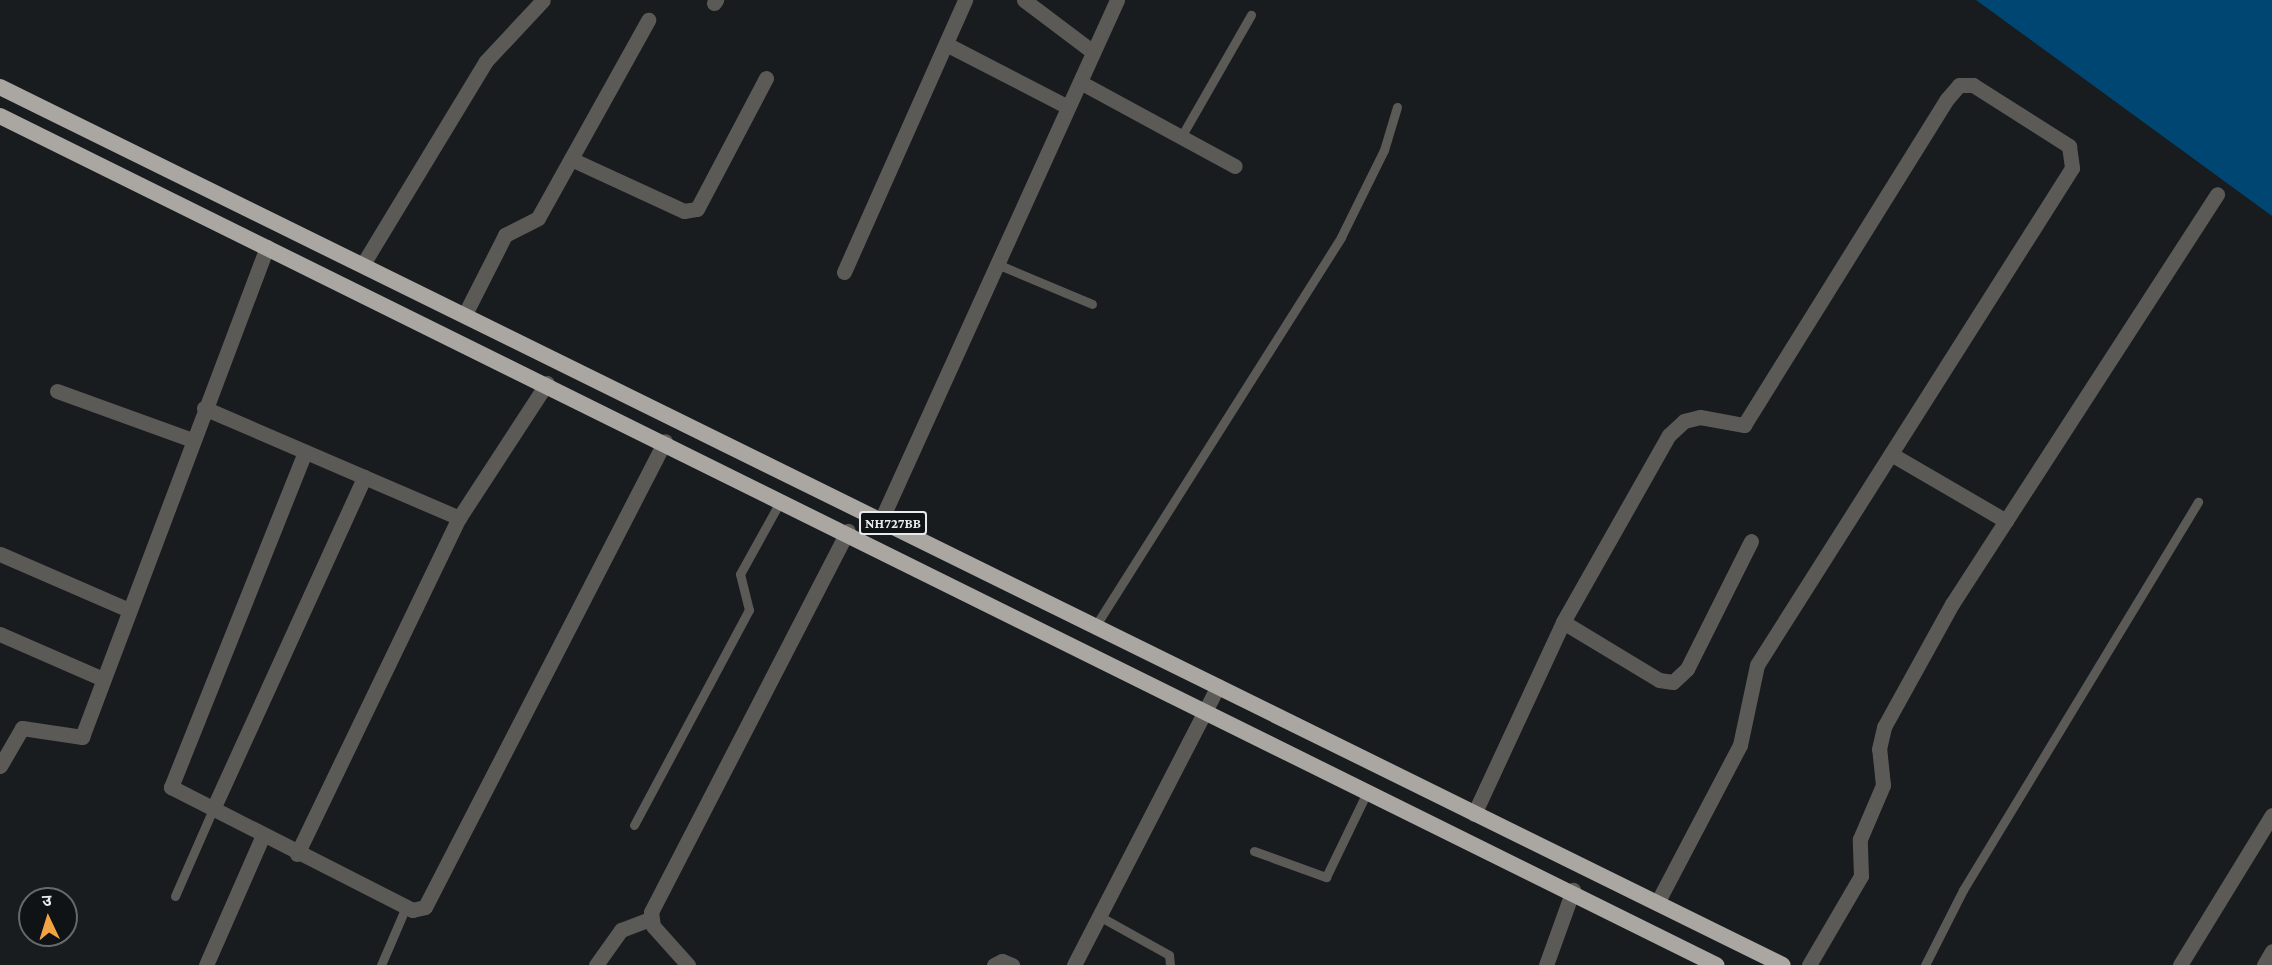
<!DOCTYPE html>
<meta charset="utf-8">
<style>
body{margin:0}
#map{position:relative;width:2272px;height:965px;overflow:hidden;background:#181c1f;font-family:"Crimson Pro","Noto Sans Devanagari",serif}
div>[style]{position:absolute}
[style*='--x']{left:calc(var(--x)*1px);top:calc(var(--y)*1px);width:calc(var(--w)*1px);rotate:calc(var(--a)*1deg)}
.forest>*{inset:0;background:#004673}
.service>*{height:9px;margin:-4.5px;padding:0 4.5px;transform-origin:4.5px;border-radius:4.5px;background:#5b5a57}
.minor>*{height:15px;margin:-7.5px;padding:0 7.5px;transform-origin:7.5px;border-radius:7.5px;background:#5b5a57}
.trunk>*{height:16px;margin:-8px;padding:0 8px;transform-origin:8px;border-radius:8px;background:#aaa6a1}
span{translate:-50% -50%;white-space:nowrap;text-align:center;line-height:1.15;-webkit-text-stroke:6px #0f1316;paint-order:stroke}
.shield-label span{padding:2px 4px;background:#0f1316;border:2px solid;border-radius:4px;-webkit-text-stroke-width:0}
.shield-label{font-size:14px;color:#e8ebee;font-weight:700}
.north{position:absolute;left:18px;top:887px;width:60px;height:60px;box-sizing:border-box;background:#0f1316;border:2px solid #66696c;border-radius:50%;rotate:356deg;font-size:16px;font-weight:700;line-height:24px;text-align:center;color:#e8ebee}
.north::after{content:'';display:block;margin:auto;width:21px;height:27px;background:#f3a442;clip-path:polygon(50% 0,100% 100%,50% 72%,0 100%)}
</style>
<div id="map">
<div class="forest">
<i style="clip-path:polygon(1976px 0,2272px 0,2272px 216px)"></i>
</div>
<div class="service">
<i style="--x:1181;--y:137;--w:141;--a:-60.2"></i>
<i style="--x:997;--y:264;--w:103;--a:22.8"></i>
<i style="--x:1096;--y:625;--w:459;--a:-57.7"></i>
<i style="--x:1341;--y:237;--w:97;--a:-63.7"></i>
<i style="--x:1384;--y:150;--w:45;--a:-73.2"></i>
<i style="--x:634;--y:825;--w:244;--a:-61.9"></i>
<i style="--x:749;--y:610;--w:37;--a:-104"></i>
<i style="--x:740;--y:574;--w:85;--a:-61"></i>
<i style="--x:1254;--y:851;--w:77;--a:19.9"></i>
<i style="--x:1326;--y:877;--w:97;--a:-64.2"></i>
<i style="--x:175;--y:896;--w:95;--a:-66.4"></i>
<i style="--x:1099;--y:916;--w:80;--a:29.1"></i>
<i style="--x:1169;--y:955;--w:10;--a:84"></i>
<i style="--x:381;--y:965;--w:61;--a:-66.8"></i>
<i style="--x:1925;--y:965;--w:84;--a:-63.1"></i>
<i style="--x:1963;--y:890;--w:454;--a:-58.8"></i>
</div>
<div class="minor">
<i style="--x:1024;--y:0;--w:86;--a:37"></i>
<i style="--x:714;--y:3;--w:4;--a:-56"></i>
<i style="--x:946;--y:44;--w:137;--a:27.3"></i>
<i style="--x:1080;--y:82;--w:176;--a:28.5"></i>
<i style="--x:571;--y:159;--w:124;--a:24.7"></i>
<i style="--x:684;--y:211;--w:13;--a:-9"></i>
<i style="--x:697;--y:209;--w:148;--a:-62.2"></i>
<i style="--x:363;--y:264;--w:237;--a:-58.8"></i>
<i style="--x:486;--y:61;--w:83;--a:-46.9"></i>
<i style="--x:844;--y:272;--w:298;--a:-66"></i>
<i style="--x:465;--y:314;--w:89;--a:-63.1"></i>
<i style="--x:505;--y:235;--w:37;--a:-27"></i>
<i style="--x:538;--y:218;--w:227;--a:-60.9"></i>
<i style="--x:57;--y:391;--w:144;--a:19.9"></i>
<i style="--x:204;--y:408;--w:278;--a:23.3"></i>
<i style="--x:305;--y:452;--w:361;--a:111.8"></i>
<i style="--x:171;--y:787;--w:271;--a:27"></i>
<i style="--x:412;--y:910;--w:13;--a:-13"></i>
<i style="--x:425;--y:907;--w:524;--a:-62.75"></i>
<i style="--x:1891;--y:454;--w:133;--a:30.2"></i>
<i style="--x:882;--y:518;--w:569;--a:-65.6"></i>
<i style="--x:0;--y:554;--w:141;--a:23.5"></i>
<i style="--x:1563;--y:622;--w:112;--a:31.1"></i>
<i style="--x:1659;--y:680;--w:14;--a:8"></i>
<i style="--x:1673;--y:682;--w:19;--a:-43"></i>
<i style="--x:1687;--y:669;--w:143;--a:-63.4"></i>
<i style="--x:0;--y:634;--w:112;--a:23.6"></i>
<i style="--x:0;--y:766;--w:44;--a:-59.9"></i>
<i style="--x:22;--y:728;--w:61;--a:8.5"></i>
<i style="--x:82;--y:737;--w:524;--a:-69.32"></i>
<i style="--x:213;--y:809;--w:365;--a:-65.5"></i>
<i style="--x:1474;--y:814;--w:212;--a:-65.1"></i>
<i style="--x:1563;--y:622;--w:215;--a:-60.5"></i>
<i style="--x:1669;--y:435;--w:21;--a:-43"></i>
<i style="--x:1684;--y:421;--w:16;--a:-14"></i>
<i style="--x:1700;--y:417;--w:45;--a:10.3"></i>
<i style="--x:1744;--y:425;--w:384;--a:-58.1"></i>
<i style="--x:1947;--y:99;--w:18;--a:-49"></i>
<i style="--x:1959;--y:85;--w:14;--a:0"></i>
<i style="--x:1973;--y:85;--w:114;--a:32.4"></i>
<i style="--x:2069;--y:146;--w:22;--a:82"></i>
<i style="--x:2072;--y:168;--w:588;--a:122.37"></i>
<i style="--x:1757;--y:665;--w:82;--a:102"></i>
<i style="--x:1740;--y:745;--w:176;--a:117.7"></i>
<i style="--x:297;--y:854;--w:373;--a:-64.3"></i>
<i style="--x:459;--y:518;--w:161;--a:-56.9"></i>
<i style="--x:206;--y:965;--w:142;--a:-66.3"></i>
<i style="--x:596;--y:965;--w:43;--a:-54.5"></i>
<i style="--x:621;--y:930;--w:31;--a:-21"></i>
<i style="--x:688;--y:965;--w:52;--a:-131.9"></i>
<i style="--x:653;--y:926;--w:14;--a:-98"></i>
<i style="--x:651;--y:912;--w:429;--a:-62.7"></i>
<i style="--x:994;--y:965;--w:9;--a:-27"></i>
<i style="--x:1002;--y:961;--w:11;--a:22"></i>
<i style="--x:1074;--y:965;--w:314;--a:-62.7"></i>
<i style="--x:1546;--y:965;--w:80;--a:-70.2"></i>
<i style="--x:1809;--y:965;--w:103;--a:-59.7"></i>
<i style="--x:1861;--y:876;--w:37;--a:-92"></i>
<i style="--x:1860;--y:839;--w:59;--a:-66.9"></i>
<i style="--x:1883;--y:785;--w:36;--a:-96"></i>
<i style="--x:1879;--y:749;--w:23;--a:-77"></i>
<i style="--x:1884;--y:727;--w:141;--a:-61.1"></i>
<i style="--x:1952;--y:604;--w:488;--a:-57.1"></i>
<i style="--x:2180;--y:965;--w:176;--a:-58.5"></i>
<i style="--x:2264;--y:965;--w:16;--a:-60"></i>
</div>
<div class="trunk">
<i style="--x:0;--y:87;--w:1987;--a:26.22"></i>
<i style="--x:0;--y:116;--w:1915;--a:26.32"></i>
</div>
<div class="shield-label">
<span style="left:893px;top:523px">NH727BB</span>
</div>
<div class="north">उ</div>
</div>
